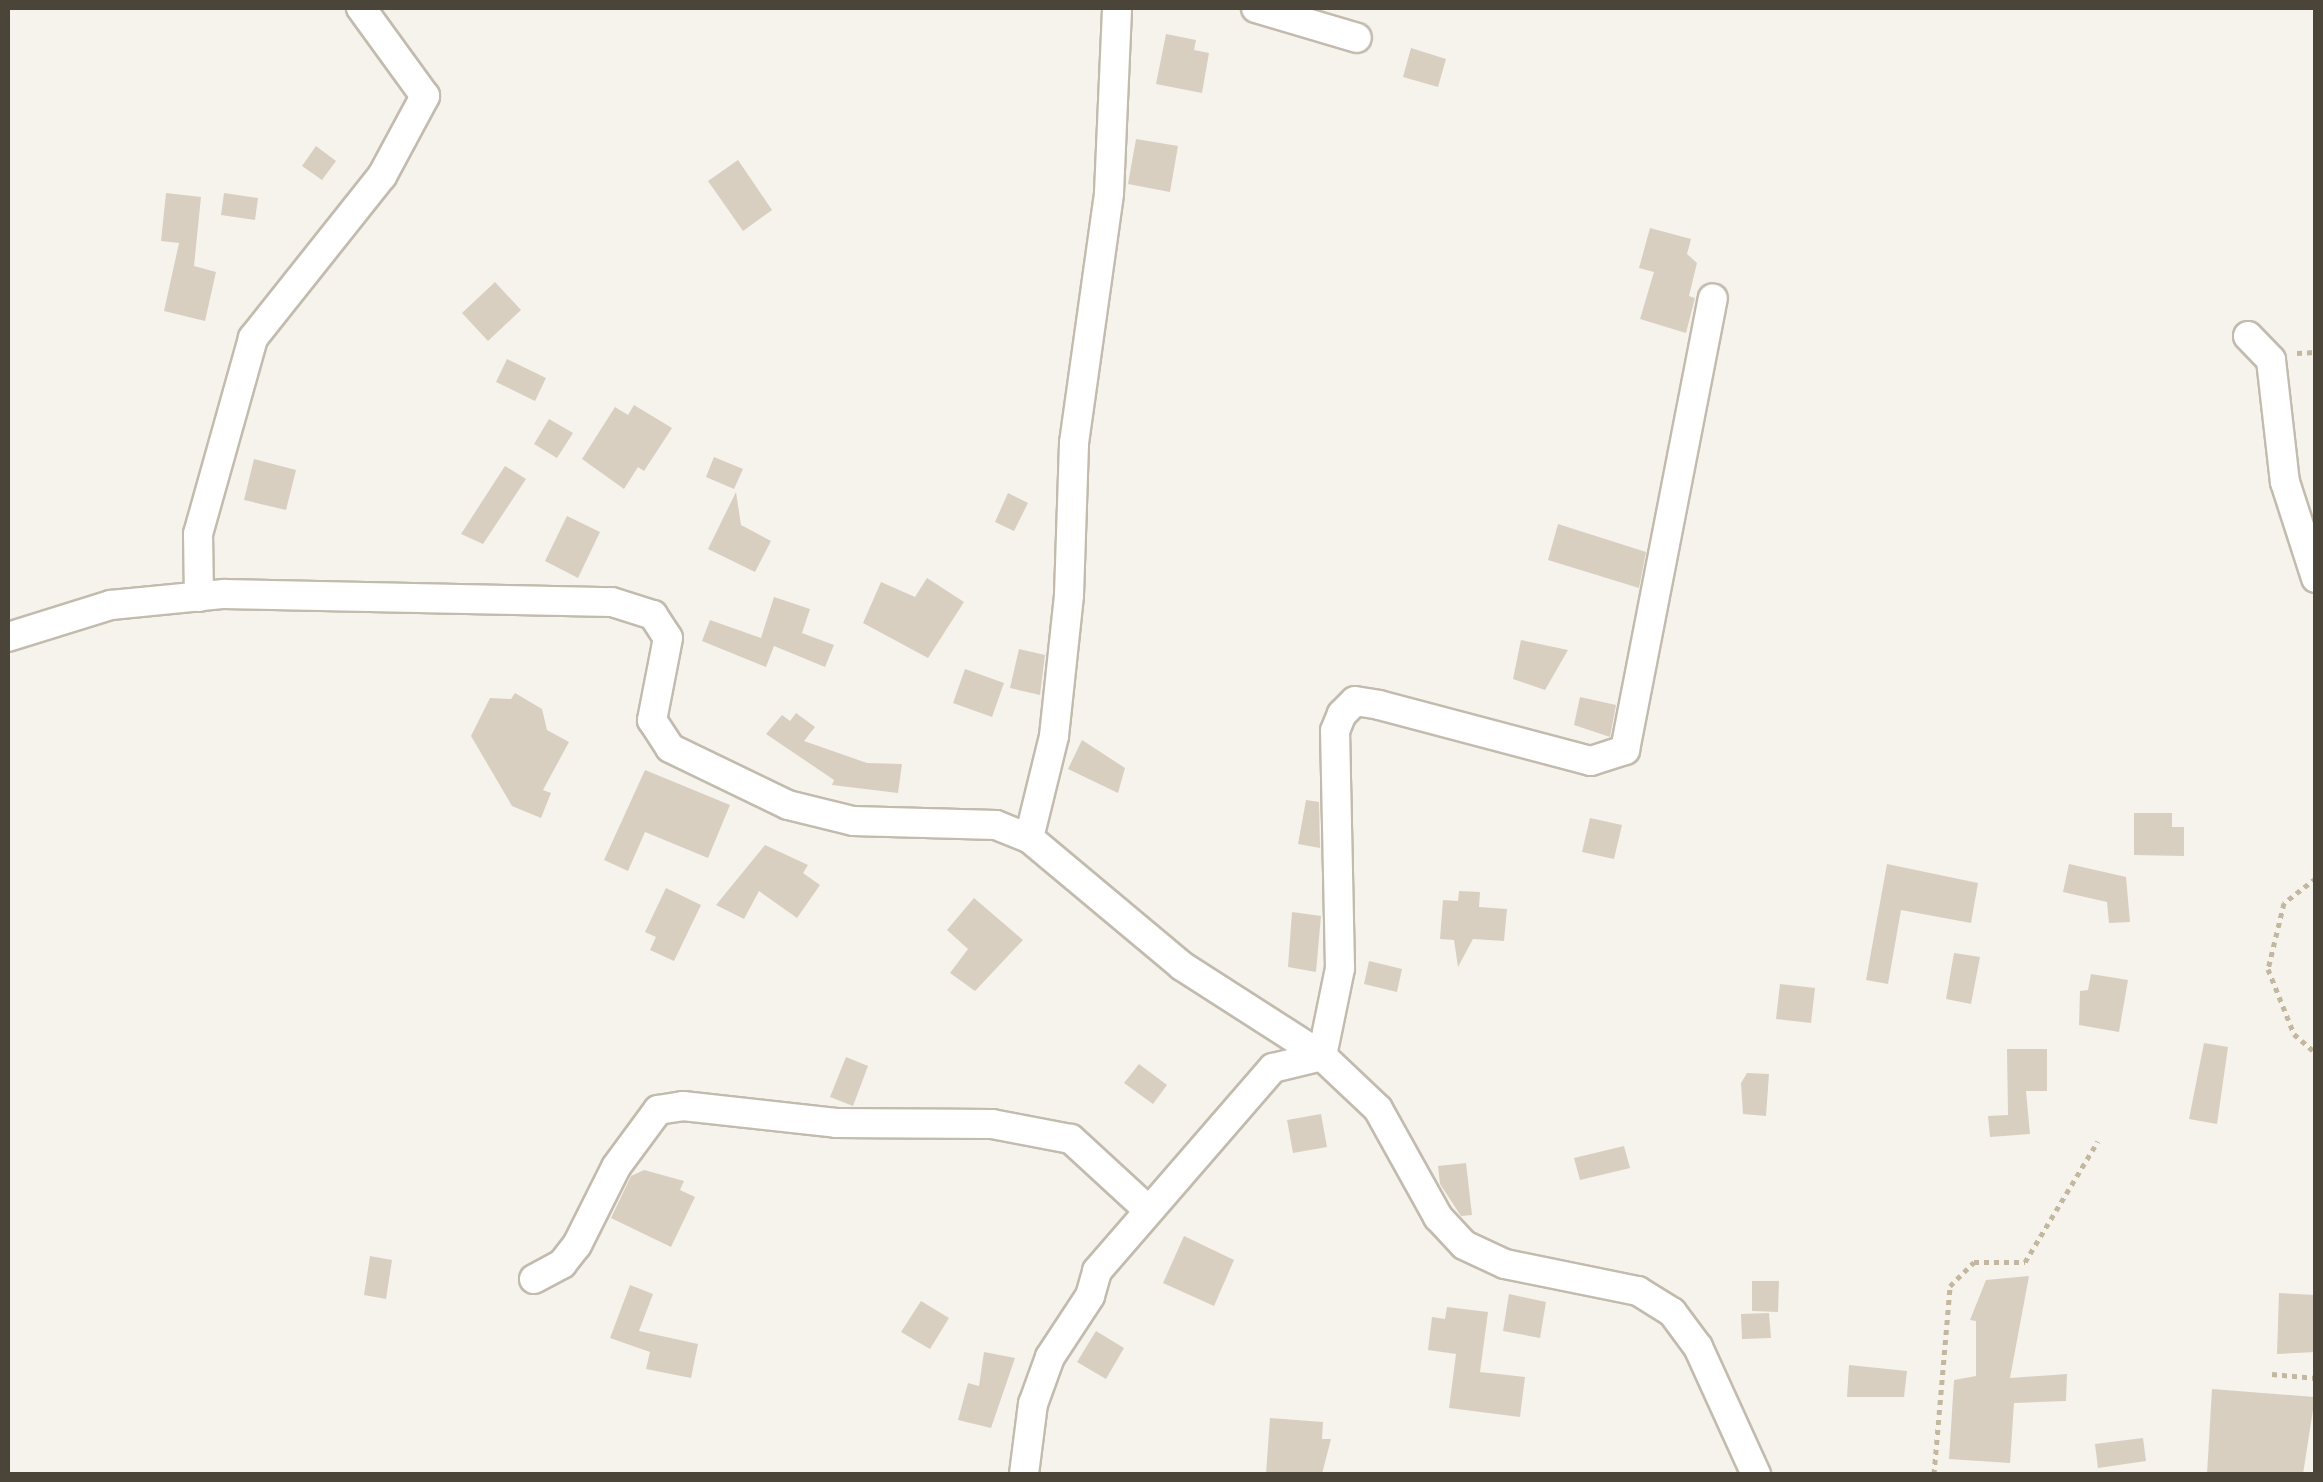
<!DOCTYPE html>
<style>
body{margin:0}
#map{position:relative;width:2323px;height:1482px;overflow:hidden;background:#f6f3ec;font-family:Manrope,sans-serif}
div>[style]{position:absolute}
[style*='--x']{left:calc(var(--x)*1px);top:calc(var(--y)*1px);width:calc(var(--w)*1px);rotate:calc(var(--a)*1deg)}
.building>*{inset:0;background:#d8cfc1}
.path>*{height:5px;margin-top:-2.5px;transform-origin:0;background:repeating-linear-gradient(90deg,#c4b79f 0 5px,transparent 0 10px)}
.roads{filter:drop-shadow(2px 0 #c2bbae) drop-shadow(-2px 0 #c2bbae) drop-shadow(0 2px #c2bbae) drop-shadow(0 -2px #c2bbae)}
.street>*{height:28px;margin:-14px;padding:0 14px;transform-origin:14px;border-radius:14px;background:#fff}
span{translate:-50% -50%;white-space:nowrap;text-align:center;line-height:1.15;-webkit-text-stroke:10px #fff;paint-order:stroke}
.frame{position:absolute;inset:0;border:10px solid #4b4439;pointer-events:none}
</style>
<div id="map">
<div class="building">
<i style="clip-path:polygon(1166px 34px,1196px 40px,1194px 50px,1209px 53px,1202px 93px,1156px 84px)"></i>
<i style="clip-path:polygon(1411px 48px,1446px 59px,1438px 87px,1403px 77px)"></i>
<i style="clip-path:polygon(1136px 139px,1178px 146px,1170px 192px,1128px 184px)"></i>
<i style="clip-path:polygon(316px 146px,336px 161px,322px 180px,302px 166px)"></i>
<i style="clip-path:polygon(738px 160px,772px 210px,743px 231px,708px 181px)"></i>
<i style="clip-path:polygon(166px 193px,201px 197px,194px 266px,216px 272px,205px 321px,164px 311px,179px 243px,161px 241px)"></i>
<i style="clip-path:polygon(224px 193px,258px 198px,255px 220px,221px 215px)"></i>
<i style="clip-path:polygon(1650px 228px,1691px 239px,1687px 254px,1697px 263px,1689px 296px,1695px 298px,1686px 333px,1640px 319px,1654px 272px,1639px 268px)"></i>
<i style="clip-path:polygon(495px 282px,521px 310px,488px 341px,462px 313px)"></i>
<i style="clip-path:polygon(507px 359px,546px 378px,535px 401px,496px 382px)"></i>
<i style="clip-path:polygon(634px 405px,672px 428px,644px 471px,638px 467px,624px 489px,582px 459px,615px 407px,628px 415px)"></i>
<i style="clip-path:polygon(549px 419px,573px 433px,557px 458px,534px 444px)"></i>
<i style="clip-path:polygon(714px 457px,743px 469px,734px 489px,706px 477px)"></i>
<i style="clip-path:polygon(254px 459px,296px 470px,286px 510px,244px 500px)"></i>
<i style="clip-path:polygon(505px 466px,526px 479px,483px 544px,461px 534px)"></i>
<i style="clip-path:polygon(736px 492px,741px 525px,771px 541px,755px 572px,708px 549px)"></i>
<i style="clip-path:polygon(1008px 493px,1028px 503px,1014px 531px,995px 522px)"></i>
<i style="clip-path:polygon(567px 516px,600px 532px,578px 578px,545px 561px)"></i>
<i style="clip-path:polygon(1558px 524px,1646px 552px,1639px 588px,1548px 560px)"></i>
<i style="clip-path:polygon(927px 578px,964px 602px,928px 658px,863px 623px,881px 582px,915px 597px)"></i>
<i style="clip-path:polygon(774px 597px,810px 609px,802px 633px,834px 645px,825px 667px,774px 646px,766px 667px,702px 641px,710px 620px,761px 638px)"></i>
<i style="clip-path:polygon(1521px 640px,1568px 650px,1545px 690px,1513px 679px)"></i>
<i style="clip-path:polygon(1019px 649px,1045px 655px,1040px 695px,1010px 688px)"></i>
<i style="clip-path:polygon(965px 669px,1004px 683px,992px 717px,953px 703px)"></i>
<i style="clip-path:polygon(515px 693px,542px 709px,547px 730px,569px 742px,543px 790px,551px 793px,541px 818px,512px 806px,471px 736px,490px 698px,511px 699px)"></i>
<i style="clip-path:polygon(1580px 697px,1616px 705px,1610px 737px,1574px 725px)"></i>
<i style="clip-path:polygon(796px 713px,815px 727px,804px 741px,867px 763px,902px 764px,898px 793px,832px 785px,834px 780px,766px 734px,782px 715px,790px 721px)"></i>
<i style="clip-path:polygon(1082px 740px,1125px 768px,1118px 793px,1068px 769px)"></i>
<i style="clip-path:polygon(645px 770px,730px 805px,708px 858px,645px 832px,628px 871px,604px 860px)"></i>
<i style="clip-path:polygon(1306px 800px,1319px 802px,1320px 848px,1298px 844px)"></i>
<i style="clip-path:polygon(2134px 813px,2172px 813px,2172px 827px,2184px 827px,2184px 856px,2134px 855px)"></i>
<i style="clip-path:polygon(1590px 818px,1622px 825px,1614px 859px,1582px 852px)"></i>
<i style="clip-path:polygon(765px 845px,808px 865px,803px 873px,820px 885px,797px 918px,759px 891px,744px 919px,716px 905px)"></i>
<i style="clip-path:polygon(1887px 864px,1978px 883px,1971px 923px,1901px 910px,1888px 984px,1866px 980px)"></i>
<i style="clip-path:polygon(2069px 864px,2126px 877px,2130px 922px,2109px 923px,2107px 902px,2063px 892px)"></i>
<i style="clip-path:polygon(666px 888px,701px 905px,674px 961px,650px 950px,656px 937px,645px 932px)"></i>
<i style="clip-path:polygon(1459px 891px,1480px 892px,1479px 907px,1507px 909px,1504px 941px,1473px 939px,1458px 967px,1454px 940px,1440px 939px,1443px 900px,1458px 901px)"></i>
<i style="clip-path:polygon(974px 898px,1023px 940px,975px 991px,950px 973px,968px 949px,947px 930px)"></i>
<i style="clip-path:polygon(1292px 912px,1321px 916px,1316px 972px,1288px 967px)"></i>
<i style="clip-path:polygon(1954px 953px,1980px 957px,1971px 1004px,1946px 999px)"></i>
<i style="clip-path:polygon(1369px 961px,1402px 969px,1397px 992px,1364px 984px)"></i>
<i style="clip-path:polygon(2091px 974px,2128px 980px,2119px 1032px,2079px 1025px,2080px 991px,2088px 990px)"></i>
<i style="clip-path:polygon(1780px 984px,1815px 988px,1811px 1023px,1776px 1019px)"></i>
<i style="clip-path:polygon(2204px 1043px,2228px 1047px,2217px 1124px,2189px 1119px)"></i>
<i style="clip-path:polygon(2007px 1049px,2047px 1049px,2047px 1091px,2026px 1091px,2030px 1134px,1990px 1137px,1988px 1116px,2008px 1115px)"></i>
<i style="clip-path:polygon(846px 1057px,868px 1066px,853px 1106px,830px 1097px)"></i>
<i style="clip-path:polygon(1139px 1064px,1167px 1085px,1153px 1104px,1124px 1083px)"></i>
<i style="clip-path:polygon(1747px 1073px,1769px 1074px,1766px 1116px,1743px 1114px,1741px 1083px)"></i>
<i style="clip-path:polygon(1321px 1114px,1327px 1147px,1293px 1153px,1287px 1120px)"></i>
<i style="clip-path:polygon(1624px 1146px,1630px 1168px,1580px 1180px,1574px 1158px)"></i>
<i style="clip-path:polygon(1466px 1163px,1472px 1215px,1461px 1216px,1440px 1184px,1438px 1166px)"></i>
<i style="clip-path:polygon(644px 1170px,684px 1181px,680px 1190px,695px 1197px,671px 1247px,611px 1218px,631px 1176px)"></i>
<i style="clip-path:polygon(1184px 1236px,1234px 1260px,1214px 1306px,1163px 1283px)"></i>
<i style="clip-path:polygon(370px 1256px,392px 1260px,386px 1299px,364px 1295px)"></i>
<i style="clip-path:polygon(2029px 1276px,2010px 1378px,2067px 1374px,2066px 1401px,2014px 1403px,2010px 1463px,1949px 1459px,1954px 1380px,1976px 1376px,1976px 1321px,1970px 1320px,1986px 1280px)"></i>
<i style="clip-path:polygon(1752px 1281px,1779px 1281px,1778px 1312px,1752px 1311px)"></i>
<i style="clip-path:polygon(630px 1285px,653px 1294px,639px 1331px,698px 1344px,691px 1378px,646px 1369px,650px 1352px,610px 1338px)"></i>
<i style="clip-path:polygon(2279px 1293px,2316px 1295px,2316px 1352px,2277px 1354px)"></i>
<i style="clip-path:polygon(1509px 1294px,1546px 1302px,1540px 1338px,1503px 1331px)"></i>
<i style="clip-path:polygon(921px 1301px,949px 1318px,930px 1349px,901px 1332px)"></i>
<i style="clip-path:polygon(1447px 1307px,1488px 1312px,1480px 1372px,1525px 1377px,1520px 1417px,1449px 1408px,1456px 1354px,1428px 1350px,1432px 1317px,1445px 1319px)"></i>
<i style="clip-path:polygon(1769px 1313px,1771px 1338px,1742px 1339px,1741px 1314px)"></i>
<i style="clip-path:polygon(1096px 1331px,1124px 1348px,1106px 1379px,1077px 1362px)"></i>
<i style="clip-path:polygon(984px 1352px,1015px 1358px,991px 1428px,958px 1420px,968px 1383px,979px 1386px)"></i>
<i style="clip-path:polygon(1849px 1365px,1907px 1371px,1904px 1397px,1847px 1397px)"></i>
<i style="clip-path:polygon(2212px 1389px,2315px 1397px,2303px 1474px,2207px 1474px)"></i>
<i style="clip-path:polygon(1270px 1418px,1323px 1422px,1322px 1439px,1331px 1439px,1322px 1474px,1266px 1474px)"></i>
<i style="clip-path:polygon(2143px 1438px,2146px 1461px,2098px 1468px,2095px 1444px)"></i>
</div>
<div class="path">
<i style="--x:2297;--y:353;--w:19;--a:-3"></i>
<i style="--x:2316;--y:878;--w:41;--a:142"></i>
<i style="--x:2284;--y:903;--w:68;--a:103.6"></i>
<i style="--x:2268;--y:969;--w:70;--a:68.2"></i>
<i style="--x:2294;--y:1034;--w:29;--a:41"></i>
<i style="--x:2272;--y:1374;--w:44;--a:5.2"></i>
<i style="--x:1934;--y:1474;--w:189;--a:-85.1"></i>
<i style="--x:1950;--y:1286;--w:34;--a:-45"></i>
<i style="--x:1974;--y:1262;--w:51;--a:0"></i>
<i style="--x:2025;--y:1262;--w:141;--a:-58.9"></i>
</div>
<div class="roads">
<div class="street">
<i style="--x:1256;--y:8;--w:105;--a:16.5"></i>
<i style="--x:2248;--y:336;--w:33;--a:46"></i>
<i style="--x:2271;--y:360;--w:123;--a:83.5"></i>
<i style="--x:2285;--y:482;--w:101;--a:72.1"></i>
<i style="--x:199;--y:597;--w:63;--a:-90.9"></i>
<i style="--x:198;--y:534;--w:204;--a:-74.3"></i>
<i style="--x:253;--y:338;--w:207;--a:-51.5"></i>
<i style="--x:382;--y:176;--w:91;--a:-61.7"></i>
<i style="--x:425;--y:96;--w:109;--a:-126"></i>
<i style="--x:8;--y:637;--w:108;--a:-17.3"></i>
<i style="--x:111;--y:605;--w:114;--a:-5.6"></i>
<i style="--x:224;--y:594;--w:388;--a:1.2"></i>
<i style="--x:612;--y:602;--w:43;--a:17.6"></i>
<i style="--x:653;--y:615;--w:27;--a:57"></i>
<i style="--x:668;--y:638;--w:84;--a:101"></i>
<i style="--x:652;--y:720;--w:33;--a:57"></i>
<i style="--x:670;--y:748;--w:131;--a:25.8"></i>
<i style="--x:788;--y:805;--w:67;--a:13.8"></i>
<i style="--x:853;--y:821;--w:143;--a:1.6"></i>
<i style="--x:996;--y:825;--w:35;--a:22"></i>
<i style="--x:1029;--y:838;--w:199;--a:39.9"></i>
<i style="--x:1182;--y:966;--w:166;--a:32.7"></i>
<i style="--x:1322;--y:1056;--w:77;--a:43.4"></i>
<i style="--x:1378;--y:1109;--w:124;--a:60.9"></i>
<i style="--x:1438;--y:1217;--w:38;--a:47"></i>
<i style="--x:1464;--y:1245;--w:45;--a:24.9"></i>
<i style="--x:1505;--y:1264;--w:136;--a:11.5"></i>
<i style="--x:1638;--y:1291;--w:40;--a:32"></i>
<i style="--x:1672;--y:1312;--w:44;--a:53.4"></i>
<i style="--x:1698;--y:1347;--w:140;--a:65.5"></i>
<i style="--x:1029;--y:838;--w:105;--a:-76.2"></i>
<i style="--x:1054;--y:736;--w:142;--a:-83.9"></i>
<i style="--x:1069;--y:595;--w:152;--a:-88.1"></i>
<i style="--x:1074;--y:443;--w:252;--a:-82"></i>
<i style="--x:1109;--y:193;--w:185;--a:-87.5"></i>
<i style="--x:534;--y:1279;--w:32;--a:-28"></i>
<i style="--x:562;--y:1264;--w:24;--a:-52"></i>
<i style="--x:577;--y:1245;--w:87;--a:-63.4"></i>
<i style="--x:616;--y:1167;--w:71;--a:-53.6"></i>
<i style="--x:658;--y:1110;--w:25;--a:-9"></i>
<i style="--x:683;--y:1106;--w:154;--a:6.3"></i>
<i style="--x:836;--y:1123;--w:156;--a:0.4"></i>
<i style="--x:992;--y:1124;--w:80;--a:10.8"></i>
<i style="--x:1071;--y:1139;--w:103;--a:42.6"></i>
<i style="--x:1024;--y:1474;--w:71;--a:-82.7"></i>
<i style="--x:1033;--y:1404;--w:50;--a:-70.1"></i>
<i style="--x:1050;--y:1357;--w:73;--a:-56.7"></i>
<i style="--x:1090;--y:1296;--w:26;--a:-74"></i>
<i style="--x:1097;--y:1271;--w:269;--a:-49.1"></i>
<i style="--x:1273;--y:1068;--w:50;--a:-13.8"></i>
<i style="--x:1322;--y:1056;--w:90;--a:-78.4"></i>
<i style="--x:1340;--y:968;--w:237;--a:-91.2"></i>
<i style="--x:1335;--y:731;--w:18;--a:-68"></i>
<i style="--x:1342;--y:714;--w:18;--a:-45"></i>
<i style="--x:1355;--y:701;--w:24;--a:9"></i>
<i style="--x:1379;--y:705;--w:219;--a:14.8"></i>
<i style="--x:1591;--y:761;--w:36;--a:-18"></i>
<i style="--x:1625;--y:750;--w:460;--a:-79"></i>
</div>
</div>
<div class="frame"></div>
</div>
